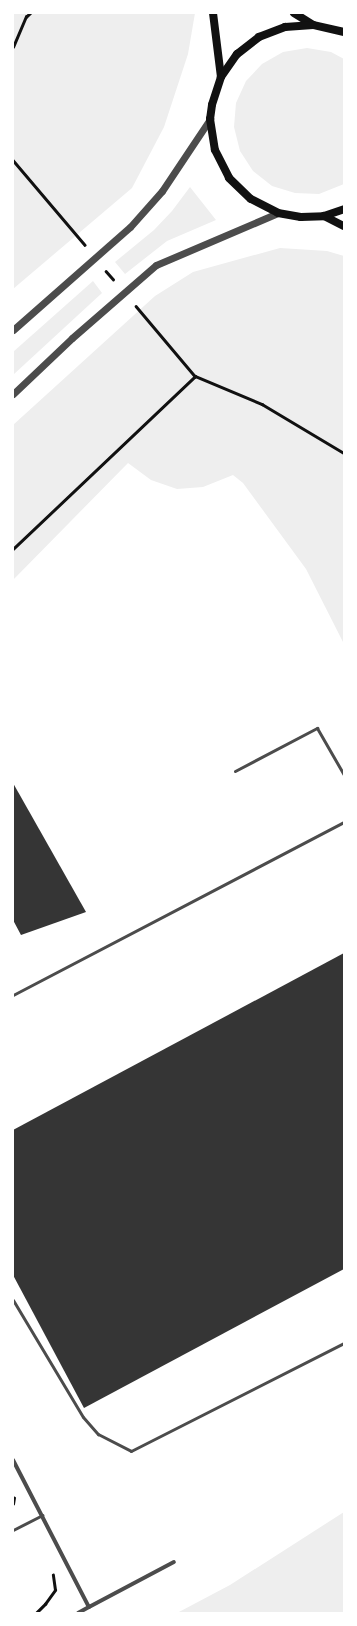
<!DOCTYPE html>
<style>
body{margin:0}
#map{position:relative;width:357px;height:1626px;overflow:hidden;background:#fff;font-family:Barlow,sans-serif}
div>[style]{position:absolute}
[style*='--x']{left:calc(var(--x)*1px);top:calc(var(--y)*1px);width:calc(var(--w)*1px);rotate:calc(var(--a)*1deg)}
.green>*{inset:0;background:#eee}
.building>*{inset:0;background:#353535}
.path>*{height:2.5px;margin:-1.25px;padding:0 1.25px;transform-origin:1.25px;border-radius:1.25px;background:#111}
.service>*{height:3px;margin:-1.5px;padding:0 1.5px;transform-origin:1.5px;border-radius:1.5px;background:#4c4c4c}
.minor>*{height:4px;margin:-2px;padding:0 2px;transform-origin:2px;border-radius:2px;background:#4c4c4c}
.tertiary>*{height:7px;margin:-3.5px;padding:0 3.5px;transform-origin:3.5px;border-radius:3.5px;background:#4c4c4c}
.secondary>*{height:8px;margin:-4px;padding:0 4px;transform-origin:4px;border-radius:4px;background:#111}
span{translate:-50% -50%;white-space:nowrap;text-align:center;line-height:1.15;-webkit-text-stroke:4px #fff;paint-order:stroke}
.frame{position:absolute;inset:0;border:14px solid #fff;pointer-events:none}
</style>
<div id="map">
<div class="green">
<i style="clip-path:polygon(13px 13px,195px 13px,188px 54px,164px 127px,132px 188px,13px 289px)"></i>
<i style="clip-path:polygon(307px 48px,331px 52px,344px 59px,344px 184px,319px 194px,295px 193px,272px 186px,253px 171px,240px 151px,234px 127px,236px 103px,246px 81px,262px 64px,283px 52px)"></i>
<i style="clip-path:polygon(190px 187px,216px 220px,167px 241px,125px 274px,115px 262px,154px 230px,172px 211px)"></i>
<i style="clip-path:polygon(280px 248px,327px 251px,344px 256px,344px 644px,306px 569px,243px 483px,233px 475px,203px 487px,177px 489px,151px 480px,128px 463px,13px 580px,13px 425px,155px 296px,193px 272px)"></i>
<i style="clip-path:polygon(93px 281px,102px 293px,13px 375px,13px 352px)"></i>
<i style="clip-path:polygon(344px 1512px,344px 1613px,177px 1613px,230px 1585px)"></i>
</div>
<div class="building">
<i style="clip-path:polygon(13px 783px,86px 912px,21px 935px,13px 920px)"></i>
<i style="clip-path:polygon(344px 953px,344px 1269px,84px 1408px,13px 1275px,13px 1130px)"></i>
</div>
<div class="path">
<i style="--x:13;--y:47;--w:33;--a:-67"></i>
<i style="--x:26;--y:17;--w:6;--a:-45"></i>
<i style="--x:13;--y:160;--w:111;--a:49.7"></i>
<i style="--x:106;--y:271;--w:11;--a:49"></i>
<i style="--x:136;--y:306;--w:92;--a:49.9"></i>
<i style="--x:195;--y:376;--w:73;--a:22.7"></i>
<i style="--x:262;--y:404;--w:96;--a:30.9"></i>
<i style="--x:13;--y:549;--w:251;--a:-43.5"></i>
<i style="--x:13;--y:1504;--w:6;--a:-81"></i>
<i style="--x:36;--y:1613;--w:13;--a:-45"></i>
<i style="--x:45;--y:1604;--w:17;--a:-54"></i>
<i style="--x:55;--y:1590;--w:15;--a:-98"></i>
</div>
<div class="service">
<i style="--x:235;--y:771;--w:93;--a:-27.7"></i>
<i style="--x:317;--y:728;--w:54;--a:60.1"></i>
<i style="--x:13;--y:995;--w:373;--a:-27.6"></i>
<i style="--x:13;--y:1300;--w:136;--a:59.1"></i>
<i style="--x:83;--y:1417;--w:23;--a:49"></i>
<i style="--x:98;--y:1434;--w:37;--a:27"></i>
<i style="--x:131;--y:1451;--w:239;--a:-26.9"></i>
<i style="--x:13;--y:1530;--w:33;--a:-27"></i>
</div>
<div class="minor">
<i style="--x:13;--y:1460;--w:165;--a:62.7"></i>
<i style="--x:89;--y:1607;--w:96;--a:-27.9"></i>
<i style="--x:78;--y:1613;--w:13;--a:-29"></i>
</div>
<div class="tertiary">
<i style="--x:13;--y:330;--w:156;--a:-41.4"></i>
<i style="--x:130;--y:227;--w:48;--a:-48.4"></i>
<i style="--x:162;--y:191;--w:87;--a:-56.3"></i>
<i style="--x:13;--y:394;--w:81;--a:-43.5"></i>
<i style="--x:72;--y:338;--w:111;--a:-41"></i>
<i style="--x:156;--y:265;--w:133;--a:-23.1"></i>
</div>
<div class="secondary">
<i style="--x:213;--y:13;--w:64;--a:82.9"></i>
<i style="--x:294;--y:13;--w:22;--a:32"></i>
<i style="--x:344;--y:32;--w:32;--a:-167"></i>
<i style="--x:313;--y:25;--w:28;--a:176"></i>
<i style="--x:285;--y:27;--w:28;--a:159"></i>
<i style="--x:259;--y:37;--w:28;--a:142"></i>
<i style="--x:237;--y:54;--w:28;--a:125"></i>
<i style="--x:221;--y:77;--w:29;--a:108"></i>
<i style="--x:212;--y:105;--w:14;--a:98"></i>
<i style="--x:210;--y:119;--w:31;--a:81"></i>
<i style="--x:215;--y:150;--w:31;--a:63"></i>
<i style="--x:229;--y:178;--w:30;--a:44"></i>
<i style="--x:251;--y:199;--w:30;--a:27"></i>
<i style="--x:278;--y:213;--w:23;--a:10"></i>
<i style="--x:301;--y:217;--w:23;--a:-2"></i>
<i style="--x:324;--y:216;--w:21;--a:-19"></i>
<i style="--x:324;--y:216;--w:22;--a:27"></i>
</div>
<div class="frame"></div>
</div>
